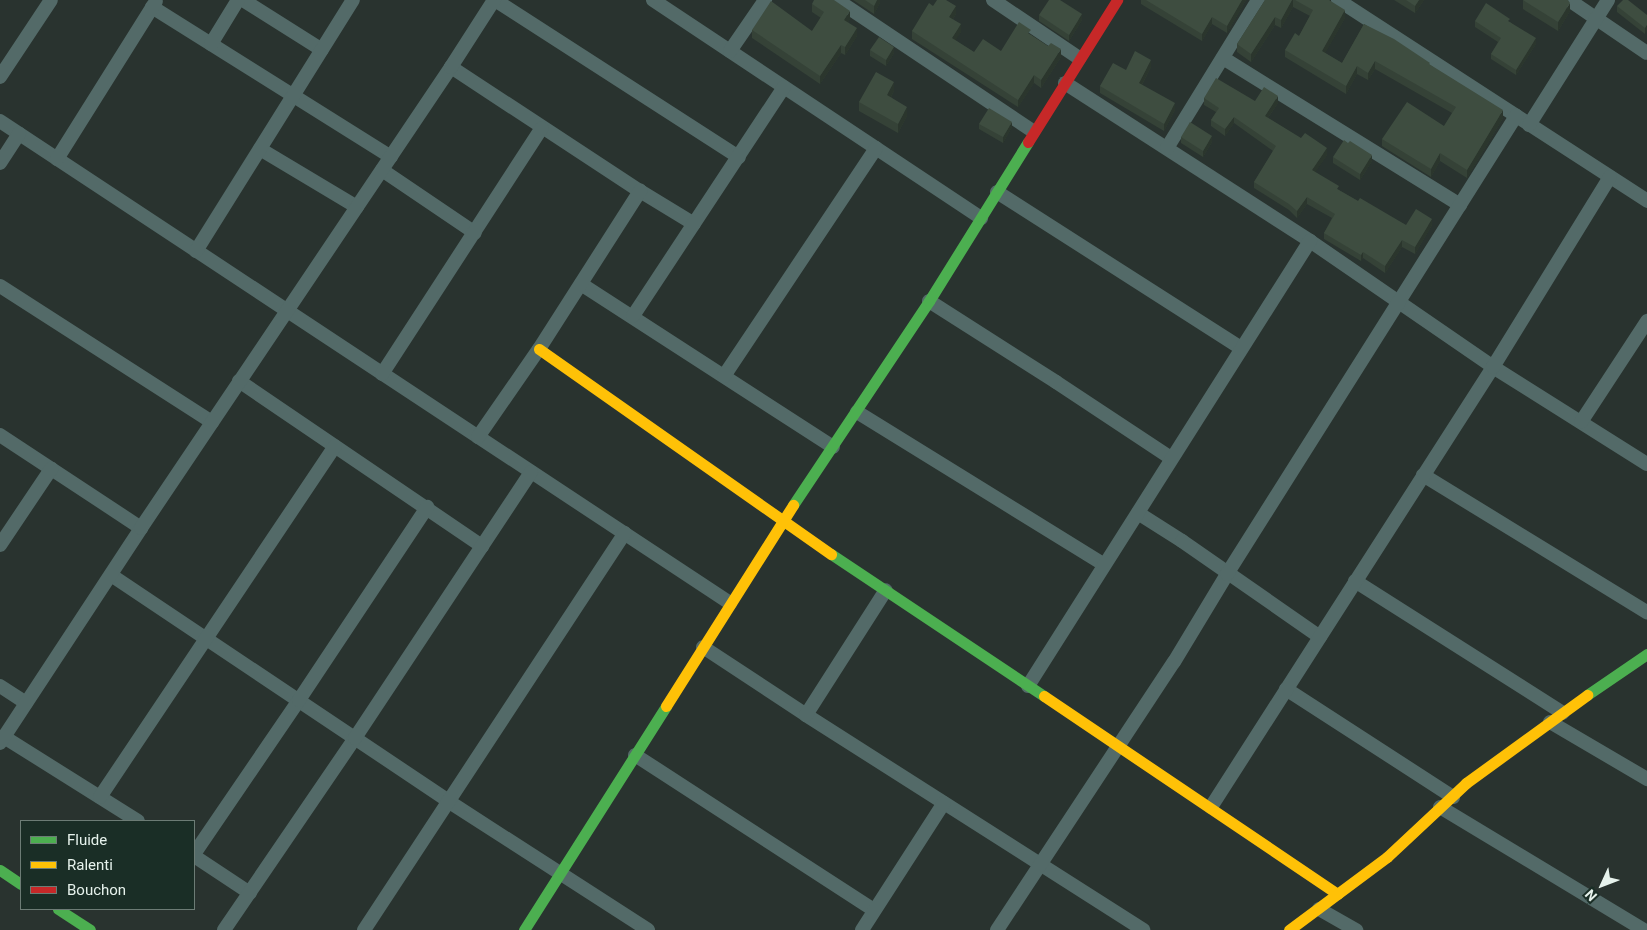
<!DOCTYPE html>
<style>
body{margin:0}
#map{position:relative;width:1647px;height:930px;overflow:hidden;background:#29332f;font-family:Roboto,sans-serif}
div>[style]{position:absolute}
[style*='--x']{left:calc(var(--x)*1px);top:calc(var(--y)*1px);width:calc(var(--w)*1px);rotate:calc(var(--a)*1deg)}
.street>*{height:14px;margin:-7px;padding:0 7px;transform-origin:7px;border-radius:7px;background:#536a68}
.fast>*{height:11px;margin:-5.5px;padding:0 5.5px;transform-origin:5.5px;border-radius:5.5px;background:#4caf50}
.slow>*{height:11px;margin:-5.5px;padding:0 5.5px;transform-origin:5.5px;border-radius:5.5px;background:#ffc107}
.jam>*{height:11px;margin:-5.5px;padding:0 5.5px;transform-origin:5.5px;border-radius:5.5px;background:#c62828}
.wall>*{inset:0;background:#354237}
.shaded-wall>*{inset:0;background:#2b362d}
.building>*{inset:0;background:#3e4d40}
span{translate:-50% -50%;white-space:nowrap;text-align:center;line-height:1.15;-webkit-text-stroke:4px #1a2e26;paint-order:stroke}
.legend{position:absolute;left:20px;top:820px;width:175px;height:90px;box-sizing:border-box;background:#1a2e26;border:1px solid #6c7c75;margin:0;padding:6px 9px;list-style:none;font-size:15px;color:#e6f2ec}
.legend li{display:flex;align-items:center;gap:10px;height:25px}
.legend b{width:25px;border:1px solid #6c7c75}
.north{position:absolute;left:1577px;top:860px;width:50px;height:50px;-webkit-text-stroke:4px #1a2e26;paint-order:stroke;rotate:227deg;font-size:14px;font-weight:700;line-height:20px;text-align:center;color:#e6f2ec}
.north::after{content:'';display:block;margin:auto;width:18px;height:22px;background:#e6f2ec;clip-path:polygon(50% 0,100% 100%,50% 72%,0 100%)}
</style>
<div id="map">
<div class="street">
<i style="--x:243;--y:0;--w:93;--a:32.3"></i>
<i style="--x:495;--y:0;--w:290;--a:32.8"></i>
<i style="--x:653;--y:0;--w:394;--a:33.6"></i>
<i style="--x:837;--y:0;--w:236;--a:33.8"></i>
<i style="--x:993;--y:0;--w:104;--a:34"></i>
<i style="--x:1338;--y:0;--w:369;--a:33"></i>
<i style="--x:1569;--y:0;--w:94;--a:34.2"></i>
<i style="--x:152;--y:7;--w:282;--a:32.1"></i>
<i style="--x:211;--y:44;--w:52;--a:-58.5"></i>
<i style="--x:730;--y:51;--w:62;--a:-55.5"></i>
<i style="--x:1223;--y:58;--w:279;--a:31.8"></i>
<i style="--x:451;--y:67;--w:226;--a:33.3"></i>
<i style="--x:640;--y:191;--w:63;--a:31.4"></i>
<i style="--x:0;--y:77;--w:92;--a:-56.5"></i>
<i style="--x:1065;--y:83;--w:292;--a:32.8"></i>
<i style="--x:1310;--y:241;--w:222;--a:34.5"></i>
<i style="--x:1493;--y:367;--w:182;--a:32.2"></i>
<i style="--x:0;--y:121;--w:875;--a:33.44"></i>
<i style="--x:1529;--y:125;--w:148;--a:-57.7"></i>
<i style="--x:1167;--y:148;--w:174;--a:-58.4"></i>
<i style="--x:260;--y:149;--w:113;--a:30.9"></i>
<i style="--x:57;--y:159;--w:186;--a:-57.9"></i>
<i style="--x:0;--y:163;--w:35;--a:-57"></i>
<i style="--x:382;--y:170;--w:112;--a:34.1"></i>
<i style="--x:997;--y:192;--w:290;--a:32.6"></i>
<i style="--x:196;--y:251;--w:296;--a:-58"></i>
<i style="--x:581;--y:284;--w:300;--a:32.9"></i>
<i style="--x:0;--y:286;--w:252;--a:32.7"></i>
<i style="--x:929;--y:301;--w:151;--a:32.5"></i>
<i style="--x:1056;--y:382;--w:138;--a:33.5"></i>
<i style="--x:633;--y:316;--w:274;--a:-56.6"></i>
<i style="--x:382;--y:374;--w:293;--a:-57"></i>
<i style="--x:724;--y:376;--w:274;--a:-56.3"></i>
<i style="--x:239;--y:381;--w:294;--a:34.2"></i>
<i style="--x:857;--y:412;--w:289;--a:31.7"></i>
<i style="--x:1581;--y:422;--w:121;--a:-56.8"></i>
<i style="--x:0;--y:435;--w:169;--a:33.4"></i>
<i style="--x:478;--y:437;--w:107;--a:-55.3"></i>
<i style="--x:539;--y:349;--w:188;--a:-57.4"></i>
<i style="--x:1423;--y:475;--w:263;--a:31.5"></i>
<i style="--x:1138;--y:513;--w:52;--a:32.5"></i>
<i style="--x:1182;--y:541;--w:168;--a:34.8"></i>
<i style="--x:0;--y:545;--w:92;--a:-56.1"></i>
<i style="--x:111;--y:575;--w:406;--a:33.8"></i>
<i style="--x:448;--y:801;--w:238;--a:32.8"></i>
<i style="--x:1355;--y:581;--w:246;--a:32.4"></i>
<i style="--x:703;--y:647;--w:123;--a:33.4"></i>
<i style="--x:806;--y:715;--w:400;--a:32.5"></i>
<i style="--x:0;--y:686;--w:31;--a:33"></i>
<i style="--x:1028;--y:686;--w:527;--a:-57.64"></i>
<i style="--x:1286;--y:689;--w:199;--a:32.9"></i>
<i style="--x:806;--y:715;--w:148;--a:-57.4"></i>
<i style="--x:1550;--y:722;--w:113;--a:30.4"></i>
<i style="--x:4;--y:737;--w:158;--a:32.1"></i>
<i style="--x:0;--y:743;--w:257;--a:-56.7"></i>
<i style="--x:141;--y:528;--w:556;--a:-56.08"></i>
<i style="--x:451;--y:67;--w:80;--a:-57.3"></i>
<i style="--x:635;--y:755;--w:285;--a:33"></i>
<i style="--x:100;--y:797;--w:422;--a:-56.2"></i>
<i style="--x:1211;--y:807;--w:523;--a:-57.34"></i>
<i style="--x:1493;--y:367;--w:223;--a:-58.4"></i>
<i style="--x:1440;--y:807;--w:238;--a:31.1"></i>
<i style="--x:194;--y:854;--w:186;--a:-55.7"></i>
<i style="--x:299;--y:700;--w:232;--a:-56.4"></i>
<i style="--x:194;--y:856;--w:67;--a:33.5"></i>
<i style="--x:1319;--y:909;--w:43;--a:29.6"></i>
<i style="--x:224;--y:930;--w:232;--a:-55.7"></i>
<i style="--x:355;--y:738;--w:319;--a:-56.5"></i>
<i style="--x:364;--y:930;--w:475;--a:-56.7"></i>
<i style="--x:862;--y:930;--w:151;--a:-57.2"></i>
<i style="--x:997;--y:930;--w:321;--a:-56.6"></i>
<i style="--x:1174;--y:662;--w:103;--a:-58.9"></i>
<i style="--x:1227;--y:574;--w:542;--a:-57.75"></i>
</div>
<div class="fast">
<i style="--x:793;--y:505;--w:245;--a:-56.3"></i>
<i style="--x:929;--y:301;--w:187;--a:-58.1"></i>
<i style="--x:831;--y:554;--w:256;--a:33.7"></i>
<i style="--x:1587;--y:695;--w:73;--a:-34.3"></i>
<i style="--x:0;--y:870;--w:25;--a:34"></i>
<i style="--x:58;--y:909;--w:38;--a:33"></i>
<i style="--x:524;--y:930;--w:265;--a:-57.6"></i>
</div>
<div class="slow">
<i style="--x:539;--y:349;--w:357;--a:35.1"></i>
<i style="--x:1044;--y:696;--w:354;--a:34"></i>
<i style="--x:666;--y:706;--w:238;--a:-57.7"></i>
<i style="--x:1289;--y:930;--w:122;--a:-36.7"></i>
<i style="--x:1387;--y:857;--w:108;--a:-43.1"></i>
<i style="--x:1466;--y:783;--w:150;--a:-36"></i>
</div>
<div class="jam">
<i style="--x:1028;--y:142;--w:168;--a:-57.9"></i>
</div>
<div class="wall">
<i style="clip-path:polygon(853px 0,880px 0,880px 3px,874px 14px)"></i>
<i style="clip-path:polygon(1141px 0,1246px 0,1227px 33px,1212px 24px,1202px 41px,1141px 4px)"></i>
<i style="clip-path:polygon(1265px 0,1329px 0,1345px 18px,1325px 53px,1342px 63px,1364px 24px,1430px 65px,1503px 118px,1467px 178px,1440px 161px,1431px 177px,1382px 146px,1382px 139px,1444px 126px,1452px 113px,1375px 69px,1368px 80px,1357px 74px,1346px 94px,1285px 57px,1285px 50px,1299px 36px,1310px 16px,1293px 7px,1281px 28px,1275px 25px,1251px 62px,1237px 52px,1237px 44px)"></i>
<i style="clip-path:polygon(1394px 0,1424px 0,1415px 13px)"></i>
<i style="clip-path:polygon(1523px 0,1570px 11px,1558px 31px,1523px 9px)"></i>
<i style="clip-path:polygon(812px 4px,850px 19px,848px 22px,857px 36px,845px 55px,841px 53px,820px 84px,752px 38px,752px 30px,812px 31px,821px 18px,812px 12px)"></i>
<i style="clip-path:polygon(933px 6px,956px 14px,953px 19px,961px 32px,955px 40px,974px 52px,1001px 51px,1031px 35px,1061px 57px,1041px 88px,1034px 83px,1018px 107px,912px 39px,912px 31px)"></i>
<i style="clip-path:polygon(1617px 6px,1647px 15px,1645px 34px,1617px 12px)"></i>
<i style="clip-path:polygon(1039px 15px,1082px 20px,1069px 41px,1039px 21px)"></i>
<i style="clip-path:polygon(1475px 21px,1510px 22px,1536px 44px,1516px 75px,1491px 59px,1491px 54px,1498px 42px,1475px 27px)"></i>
<i style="clip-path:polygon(870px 50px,894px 53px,886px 66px,870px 56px)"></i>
<i style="clip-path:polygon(1151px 67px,1142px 85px,1175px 110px,1164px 131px,1100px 93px,1100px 86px,1126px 70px)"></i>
<i style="clip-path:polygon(894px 91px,891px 97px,907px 116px,898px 133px,859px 111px,859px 102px)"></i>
<i style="clip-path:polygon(1204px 98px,1278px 103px,1268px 118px,1327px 155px,1315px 172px,1339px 190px,1358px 201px,1406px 225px,1432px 225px,1415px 254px,1402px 247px,1385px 273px,1363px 258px,1361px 261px,1324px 239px,1324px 233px,1332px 218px,1307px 204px,1297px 218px,1289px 210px,1254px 188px,1254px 182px,1273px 151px,1234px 123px,1225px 136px,1211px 126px,1211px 120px,1216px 112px,1204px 105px)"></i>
<i style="clip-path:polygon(979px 124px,1012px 127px,1003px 143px,979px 129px)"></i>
<i style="clip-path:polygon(1181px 137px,1212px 142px,1203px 157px,1181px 143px)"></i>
<i style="clip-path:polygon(1333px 157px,1372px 161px,1360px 180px,1333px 163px)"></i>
</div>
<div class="shaded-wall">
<i style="clip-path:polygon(877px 0,880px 0,880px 3px,874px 14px,874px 6px)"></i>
<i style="clip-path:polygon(1242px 0,1246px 0,1227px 33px,1227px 26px)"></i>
<i style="clip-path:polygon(1292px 0,1293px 0,1293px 7px,1281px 28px,1281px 20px)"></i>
<i style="clip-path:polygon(1419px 0,1424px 0,1415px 13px,1415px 6px)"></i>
<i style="clip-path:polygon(1570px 3px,1570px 11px,1558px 31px,1558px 22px)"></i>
<i style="clip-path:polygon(956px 6px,956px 14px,949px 25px,949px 17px)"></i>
<i style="clip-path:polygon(1345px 10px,1345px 18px,1322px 59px,1322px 51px)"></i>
<i style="clip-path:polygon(850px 11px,850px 19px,844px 28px,844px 20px)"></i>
<i style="clip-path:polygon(1082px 14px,1082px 20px,1069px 41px,1069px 35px)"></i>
<i style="clip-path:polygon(1212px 17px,1212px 24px,1202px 41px,1202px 34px)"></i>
<i style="clip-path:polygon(1275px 17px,1275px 25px,1251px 62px,1251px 54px)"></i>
<i style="clip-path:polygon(961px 24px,961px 32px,952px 46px,952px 38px)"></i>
<i style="clip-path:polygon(1647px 25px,1647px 31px,1645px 34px,1645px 28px)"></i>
<i style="clip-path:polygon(857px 28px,857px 36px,845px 55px,845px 47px)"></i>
<i style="clip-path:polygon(1536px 38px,1536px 44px,1516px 75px,1516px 70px)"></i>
<i style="clip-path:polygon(841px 45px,841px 53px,820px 84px,820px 76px)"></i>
<i style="clip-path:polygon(894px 47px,894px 53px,886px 66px,886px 60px)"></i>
<i style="clip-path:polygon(1061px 49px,1061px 57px,1041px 88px,1041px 80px)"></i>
<i style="clip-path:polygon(1151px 60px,1151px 67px,1139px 90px,1139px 83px)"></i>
<i style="clip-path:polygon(1375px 61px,1375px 69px,1368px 80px,1368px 73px)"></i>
<i style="clip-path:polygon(1357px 66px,1357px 74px,1346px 94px,1346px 86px)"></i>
<i style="clip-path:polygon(1034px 75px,1034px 83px,1018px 107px,1018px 100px)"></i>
<i style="clip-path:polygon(894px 82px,894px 91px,887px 104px,887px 95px)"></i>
<i style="clip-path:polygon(1278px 96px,1278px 103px,1265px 122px,1265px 116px)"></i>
<i style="clip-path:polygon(1175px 103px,1175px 110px,1164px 131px,1164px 124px)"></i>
<i style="clip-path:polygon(907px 107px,907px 116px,898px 133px,898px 124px)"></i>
<i style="clip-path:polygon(1503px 110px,1503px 118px,1467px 178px,1467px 170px)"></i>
<i style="clip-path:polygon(1234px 117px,1234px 123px,1225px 136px,1225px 129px)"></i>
<i style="clip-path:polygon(1012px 122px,1012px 127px,1003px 143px,1003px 137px)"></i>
<i style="clip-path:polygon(1212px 136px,1212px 142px,1203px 157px,1203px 151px)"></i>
<i style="clip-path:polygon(1327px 148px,1327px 155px,1312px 177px,1312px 170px)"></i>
<i style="clip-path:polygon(1440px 153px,1440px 161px,1431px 177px,1431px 169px)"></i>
<i style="clip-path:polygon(1372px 155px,1372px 161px,1360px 180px,1360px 174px)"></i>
<i style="clip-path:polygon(1307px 197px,1307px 204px,1297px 218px,1297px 211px)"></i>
<i style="clip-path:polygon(1432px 219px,1432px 225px,1415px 254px,1415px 247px)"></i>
<i style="clip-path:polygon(1402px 240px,1402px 247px,1385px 273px,1385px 266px)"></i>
<i style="clip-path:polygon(1363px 252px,1363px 258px,1361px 261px,1361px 255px)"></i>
</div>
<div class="building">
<i style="clip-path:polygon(814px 0,834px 0,850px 11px,844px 20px,857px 28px,845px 47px,841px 45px,820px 76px,752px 30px,771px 1px,812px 31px,824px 12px,812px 4px)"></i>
<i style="clip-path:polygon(865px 0,877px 0,874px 6px)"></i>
<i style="clip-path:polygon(937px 0,946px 0,956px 6px,949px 17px,961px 24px,952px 38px,974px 52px,983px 39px,1001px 51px,1019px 22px,1031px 30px,1028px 33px,1048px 46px,1051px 43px,1061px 49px,1041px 80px,1034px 75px,1018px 100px,912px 31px,929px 3px,933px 6px)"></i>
<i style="clip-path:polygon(1049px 0,1060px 0,1082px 14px,1069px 35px,1039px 15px)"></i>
<i style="clip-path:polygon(1146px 0,1242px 0,1227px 26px,1212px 17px,1202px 34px)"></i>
<i style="clip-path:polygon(1265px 0,1292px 0,1281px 20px,1275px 17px,1251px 54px,1237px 44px)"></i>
<i style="clip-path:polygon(1295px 0,1329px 0,1345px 10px,1322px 51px,1342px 63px,1364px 24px,1394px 39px,1430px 63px,1429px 64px,1503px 110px,1467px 170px,1440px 153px,1431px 169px,1382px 139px,1407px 102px,1444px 126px,1456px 107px,1375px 61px,1368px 73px,1357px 66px,1346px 86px,1285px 50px,1295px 33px,1299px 36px,1313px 10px)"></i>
<i style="clip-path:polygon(1406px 0,1419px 0,1415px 6px)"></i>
<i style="clip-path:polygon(1523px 0,1568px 0,1570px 3px,1558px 22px)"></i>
<i style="clip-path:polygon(1623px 0,1628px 0,1647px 15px,1647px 25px,1645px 28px,1617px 6px)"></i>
<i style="clip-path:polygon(1486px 3px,1510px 19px,1508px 21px,1536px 38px,1516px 70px,1491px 54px,1501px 38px,1475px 21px)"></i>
<i style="clip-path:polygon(879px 37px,894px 47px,886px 60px,870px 50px)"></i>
<i style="clip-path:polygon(1135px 51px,1151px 60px,1139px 83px,1175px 103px,1164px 124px,1100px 86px,1113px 63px,1126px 70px)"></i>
<i style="clip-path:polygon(876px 72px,894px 82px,887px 95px,907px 107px,898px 124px,859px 102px)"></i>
<i style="clip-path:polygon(1216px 78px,1255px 101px,1264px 87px,1278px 96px,1265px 116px,1301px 138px,1305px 133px,1327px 148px,1312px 170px,1339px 186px,1337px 189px,1358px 201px,1360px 198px,1406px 225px,1416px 209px,1432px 219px,1415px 247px,1402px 240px,1385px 266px,1363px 252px,1361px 255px,1324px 233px,1335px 214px,1307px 197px,1297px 211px,1289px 204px,1254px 182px,1276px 146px,1234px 117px,1225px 129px,1211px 120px,1219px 108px,1204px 98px)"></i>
<i style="clip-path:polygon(989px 108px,1012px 122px,1003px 137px,979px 124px)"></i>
<i style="clip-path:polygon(1190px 122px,1212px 136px,1203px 151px,1181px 137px)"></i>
<i style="clip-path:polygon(1344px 140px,1348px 143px,1350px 141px,1372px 155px,1360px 174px,1333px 157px)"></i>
</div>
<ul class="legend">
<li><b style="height:6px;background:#4caf50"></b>Fluide</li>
<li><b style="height:6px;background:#ffc107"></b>Ralenti</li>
<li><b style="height:6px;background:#c62828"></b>Bouchon</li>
</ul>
<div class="north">N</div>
</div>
